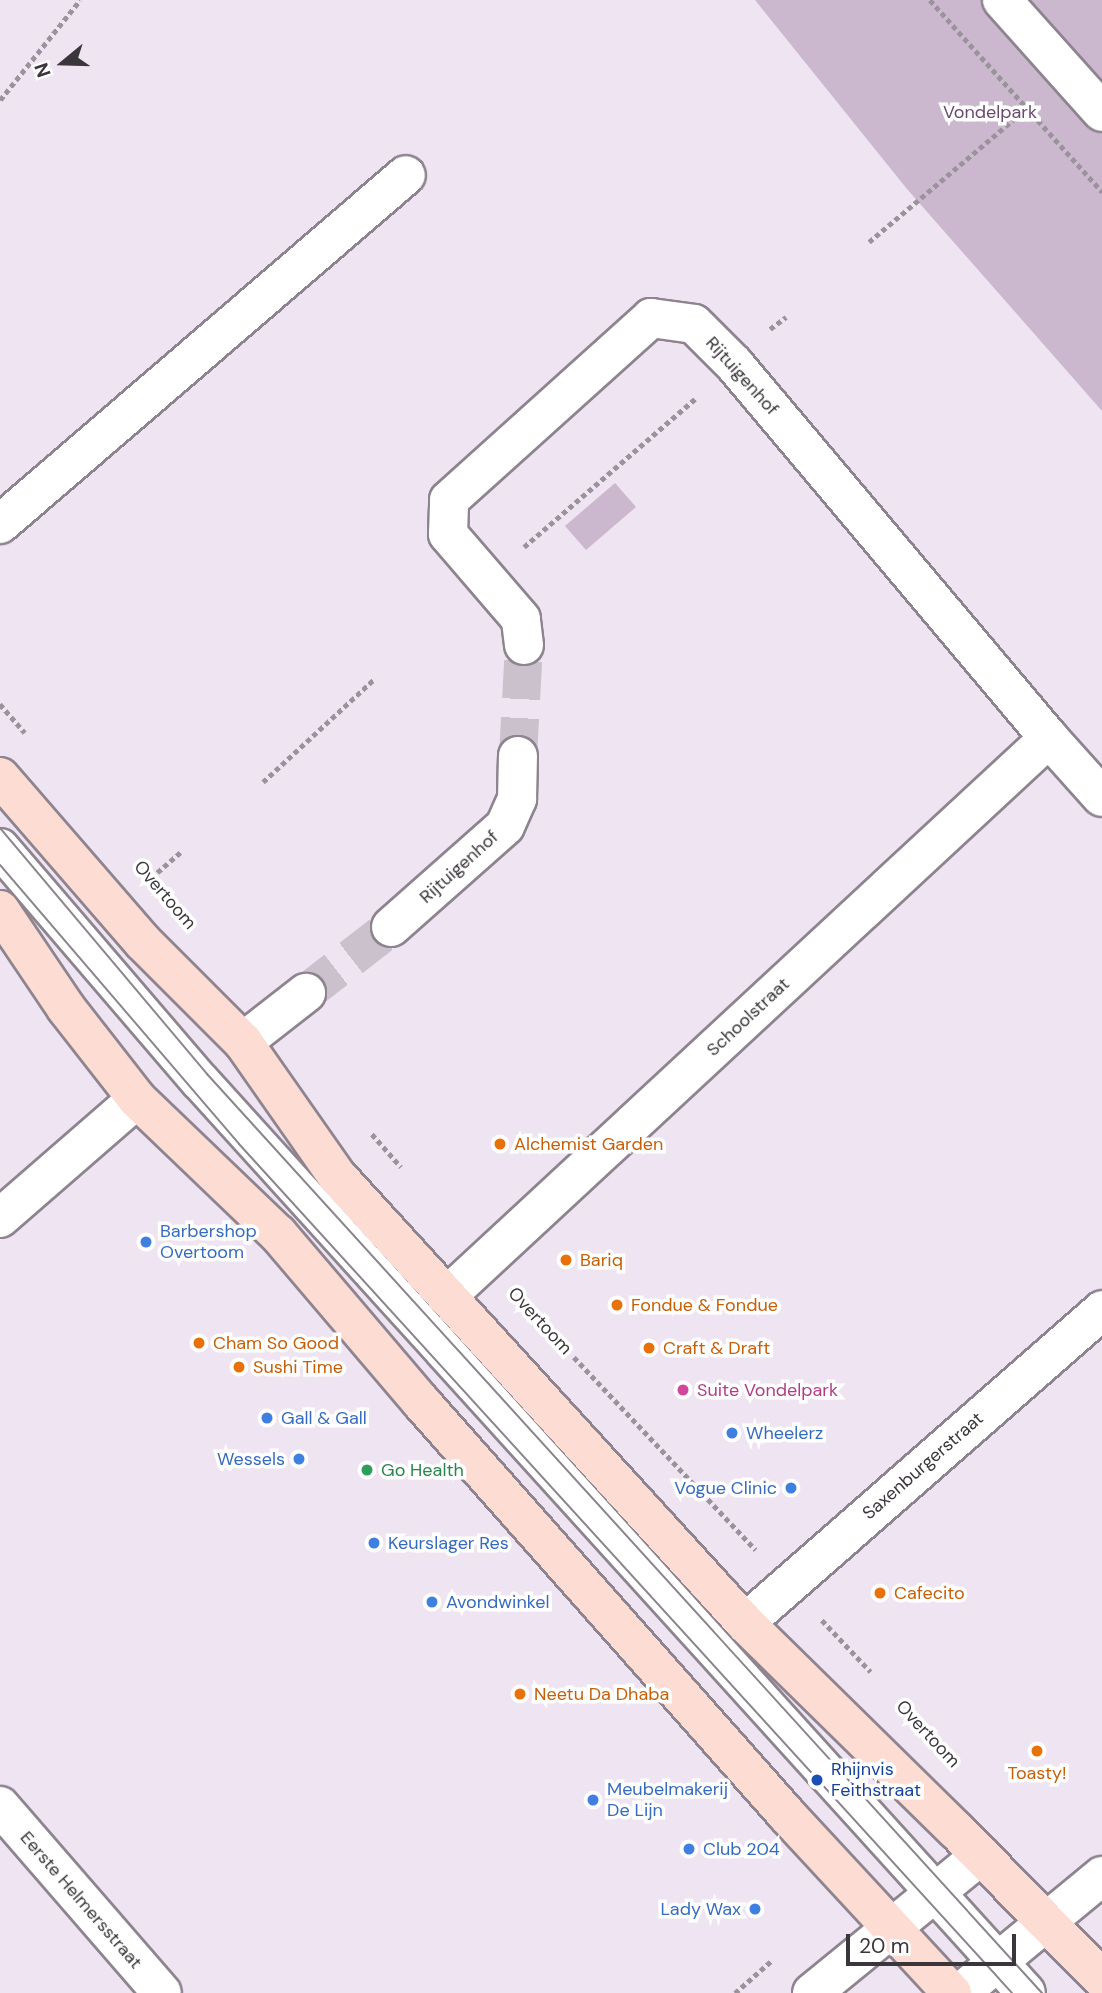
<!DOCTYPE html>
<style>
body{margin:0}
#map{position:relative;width:1102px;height:1993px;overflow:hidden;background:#efe4f1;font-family:"DM Sans",sans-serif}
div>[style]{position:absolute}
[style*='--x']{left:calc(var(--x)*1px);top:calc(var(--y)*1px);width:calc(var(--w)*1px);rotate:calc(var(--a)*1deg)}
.green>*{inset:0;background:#cbb8ce}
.minor-tunnel>*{height:38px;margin-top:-19px;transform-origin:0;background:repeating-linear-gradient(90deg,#cbc1cd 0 38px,transparent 0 57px)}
.path>*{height:4.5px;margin-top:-2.25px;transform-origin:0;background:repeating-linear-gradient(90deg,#9b939c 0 5px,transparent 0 8.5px)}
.roads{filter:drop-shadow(2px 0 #8e848f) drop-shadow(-2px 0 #8e848f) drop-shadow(0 2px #8e848f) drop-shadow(0 -2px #8e848f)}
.minor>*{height:38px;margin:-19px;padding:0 19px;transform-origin:19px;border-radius:19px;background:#fff}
.major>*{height:38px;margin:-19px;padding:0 19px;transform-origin:19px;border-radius:19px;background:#fcdcd3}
.tram>*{height:2px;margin:-1px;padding:0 1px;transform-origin:1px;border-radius:1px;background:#8c858e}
.dots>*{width:19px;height:19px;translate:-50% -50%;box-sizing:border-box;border:4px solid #fff;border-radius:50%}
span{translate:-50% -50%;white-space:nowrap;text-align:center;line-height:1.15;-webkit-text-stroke:7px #fff;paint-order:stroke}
.park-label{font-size:18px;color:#69496e}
.street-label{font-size:18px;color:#3a363b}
.food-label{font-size:18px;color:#c56008}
.left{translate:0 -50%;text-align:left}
.shop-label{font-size:18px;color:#366cbe}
.right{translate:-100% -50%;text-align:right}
.hotel-label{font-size:18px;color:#b23c85}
.leisure-label{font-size:18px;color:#27864d}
.transit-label{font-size:18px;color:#164399}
.north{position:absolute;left:28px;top:28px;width:70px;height:70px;-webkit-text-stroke:5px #fff;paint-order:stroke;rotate:251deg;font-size:19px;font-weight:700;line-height:28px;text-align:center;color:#3a363b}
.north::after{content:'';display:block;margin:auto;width:24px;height:32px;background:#3a363b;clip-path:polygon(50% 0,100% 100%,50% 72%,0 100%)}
.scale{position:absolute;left:846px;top:1934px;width:170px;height:32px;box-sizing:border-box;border:4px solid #3a363b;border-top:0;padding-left:9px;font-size:21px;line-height:24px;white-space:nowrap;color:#3a363b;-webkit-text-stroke:5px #fff;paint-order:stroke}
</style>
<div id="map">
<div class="green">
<i style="clip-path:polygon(755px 0,1102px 0,1102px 411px,907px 189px)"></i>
<i style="clip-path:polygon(615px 483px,636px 507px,586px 550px,565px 526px)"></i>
</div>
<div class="minor-tunnel">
<i style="--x:518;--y:756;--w:111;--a:-86.9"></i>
<i style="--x:306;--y:993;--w:108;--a:-37.8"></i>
</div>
<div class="path">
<i style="--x:930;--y:0;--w:258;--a:48.1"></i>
<i style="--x:0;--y:100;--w:128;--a:-51.3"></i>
<i style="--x:869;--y:242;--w:214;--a:-40.3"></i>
<i style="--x:770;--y:329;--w:20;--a:-37"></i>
<i style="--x:524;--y:547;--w:229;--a:-40.9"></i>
<i style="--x:0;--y:704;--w:38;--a:49"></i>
<i style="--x:263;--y:782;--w:150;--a:-42.8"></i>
<i style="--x:151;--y:878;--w:41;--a:-41.1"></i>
<i style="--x:372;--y:1134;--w:44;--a:48.7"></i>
<i style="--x:574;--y:1357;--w:265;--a:46.7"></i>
<i style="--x:822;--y:1620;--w:71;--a:46.7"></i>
<i style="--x:735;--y:1993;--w:48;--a:-41.6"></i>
</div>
<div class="roads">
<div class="minor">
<i style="--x:1002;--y:0;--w:150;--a:48.2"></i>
<i style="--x:0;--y:524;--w:535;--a:-40.68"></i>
<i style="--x:524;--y:645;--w:26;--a:-97"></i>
<i style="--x:521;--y:619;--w:112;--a:-130.7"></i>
<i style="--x:448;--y:534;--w:34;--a:-88"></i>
<i style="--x:449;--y:500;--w:272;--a:-42"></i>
<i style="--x:651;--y:318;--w:43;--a:7.9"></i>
<i style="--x:694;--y:324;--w:57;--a:45"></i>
<i style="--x:734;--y:364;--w:489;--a:49.9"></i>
<i style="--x:1049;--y:738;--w:79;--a:48.1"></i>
<i style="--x:0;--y:848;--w:307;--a:49.4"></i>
<i style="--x:200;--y:1081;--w:1230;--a:47.83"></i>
<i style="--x:391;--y:927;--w:152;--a:-41.5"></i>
<i style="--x:505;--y:826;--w:30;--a:-66"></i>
<i style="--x:517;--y:799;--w:43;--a:-88.7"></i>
<i style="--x:243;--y:1042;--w:80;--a:-37.9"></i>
<i style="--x:0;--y:1218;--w:181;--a:-41"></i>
<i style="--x:447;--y:1296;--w:821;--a:-42.83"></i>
<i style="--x:745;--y:1623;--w:475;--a:-41.2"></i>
<i style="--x:0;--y:1806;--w:247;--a:49.1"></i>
<i style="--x:812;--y:1993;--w:218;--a:-39.2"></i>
<i style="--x:960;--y:1993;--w:184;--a:-39.5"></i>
</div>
<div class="major">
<i style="--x:0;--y:777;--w:218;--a:49.1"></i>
<i style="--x:143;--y:942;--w:141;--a:45"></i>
<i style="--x:243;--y:1042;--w:164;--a:55"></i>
<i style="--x:337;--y:1176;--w:605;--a:47.61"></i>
<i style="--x:745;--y:1623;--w:296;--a:44.5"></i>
<i style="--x:956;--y:1830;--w:209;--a:45.6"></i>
<i style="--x:0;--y:910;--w:118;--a:56"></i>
<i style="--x:66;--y:1008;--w:115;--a:52"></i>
<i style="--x:137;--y:1099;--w:195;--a:43.8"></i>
<i style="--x:278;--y:1234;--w:221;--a:49.6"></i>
<i style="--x:421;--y:1402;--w:552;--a:48.45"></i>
<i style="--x:787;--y:1815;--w:243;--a:47.2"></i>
</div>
</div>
<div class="tram">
<i style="--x:0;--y:828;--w:322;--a:49.9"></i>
<i style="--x:207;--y:1074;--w:1242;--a:47.74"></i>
<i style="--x:0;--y:865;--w:367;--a:49.4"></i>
<i style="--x:239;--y:1144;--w:1148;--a:47.68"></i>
</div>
<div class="dots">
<i style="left:500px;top:1144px;background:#e8710a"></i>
<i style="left:146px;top:1242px;background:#3f7fe0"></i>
<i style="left:566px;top:1260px;background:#e8710a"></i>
<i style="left:617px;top:1305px;background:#e8710a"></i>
<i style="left:199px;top:1343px;background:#e8710a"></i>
<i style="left:649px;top:1348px;background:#e8710a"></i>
<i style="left:239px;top:1367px;background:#e8710a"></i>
<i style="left:683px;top:1390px;background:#d1479c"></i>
<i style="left:267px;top:1418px;background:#3f7fe0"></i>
<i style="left:732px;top:1433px;background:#3f7fe0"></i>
<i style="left:299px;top:1459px;background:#3f7fe0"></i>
<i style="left:367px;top:1470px;background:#2e9e5b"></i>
<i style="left:791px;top:1488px;background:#3f7fe0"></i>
<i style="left:374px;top:1543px;background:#3f7fe0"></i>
<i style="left:880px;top:1593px;background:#e8710a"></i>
<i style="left:432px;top:1602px;background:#3f7fe0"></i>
<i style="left:520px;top:1694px;background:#e8710a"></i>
<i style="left:1037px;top:1751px;background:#e8710a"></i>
<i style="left:817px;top:1780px;background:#1a4fb4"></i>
<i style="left:593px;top:1800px;background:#3f7fe0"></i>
<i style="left:689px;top:1849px;background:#3f7fe0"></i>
<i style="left:755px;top:1909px;background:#3f7fe0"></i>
</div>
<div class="park-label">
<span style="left:990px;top:112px">Vondelpark</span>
</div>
<div class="street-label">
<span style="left:742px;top:376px;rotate:48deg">Rijtuigenhof</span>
<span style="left:459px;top:867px;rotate:-42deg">Rijtuigenhof</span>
<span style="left:165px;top:895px;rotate:49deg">Overtoom</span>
<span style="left:748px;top:1017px;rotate:-43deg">Schoolstraat</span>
<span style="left:540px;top:1321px;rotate:47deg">Overtoom</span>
<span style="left:923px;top:1466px;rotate:-41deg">Saxenburgerstraat</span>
<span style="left:928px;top:1734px;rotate:47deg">Overtoom</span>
<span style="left:81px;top:1900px;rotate:49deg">Eerste Helmersstraat</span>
</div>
<div class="food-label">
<span class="left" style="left:514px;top:1144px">Alchemist Garden</span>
<span class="left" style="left:580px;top:1260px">Bariq</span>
<span class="left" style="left:631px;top:1305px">Fondue &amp; Fondue</span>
<span class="left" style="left:213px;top:1343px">Cham So Good</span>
<span class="left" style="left:663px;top:1348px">Craft &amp; Draft</span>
<span class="left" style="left:253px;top:1367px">Sushi Time</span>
<span class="left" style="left:894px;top:1593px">Cafecito</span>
<span class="left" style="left:534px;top:1694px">Neetu Da Dhaba</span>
<span style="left:1037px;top:1773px">Toasty!</span>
</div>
<div class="shop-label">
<span class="left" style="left:160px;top:1242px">Barbershop<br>Overtoom</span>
<span class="left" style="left:281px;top:1418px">Gall &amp; Gall</span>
<span class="left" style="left:746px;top:1433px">Wheelerz</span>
<span class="right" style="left:285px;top:1459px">Wessels</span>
<span class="right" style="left:777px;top:1488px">Vogue Clinic</span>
<span class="left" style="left:388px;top:1543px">Keurslager Res</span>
<span class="left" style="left:446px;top:1602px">Avondwinkel</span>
<span class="left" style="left:607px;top:1800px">Meubelmakerij<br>De Lijn</span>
<span class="left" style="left:703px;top:1849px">Club 204</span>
<span class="right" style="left:741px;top:1909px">Lady Wax</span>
</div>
<div class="hotel-label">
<span class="left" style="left:697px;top:1390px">Suite Vondelpark</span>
</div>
<div class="leisure-label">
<span class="left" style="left:381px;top:1470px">Go Health</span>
</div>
<div class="transit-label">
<span class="left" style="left:831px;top:1780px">Rhijnvis<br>Feithstraat</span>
</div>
<div class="north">N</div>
<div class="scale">20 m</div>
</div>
